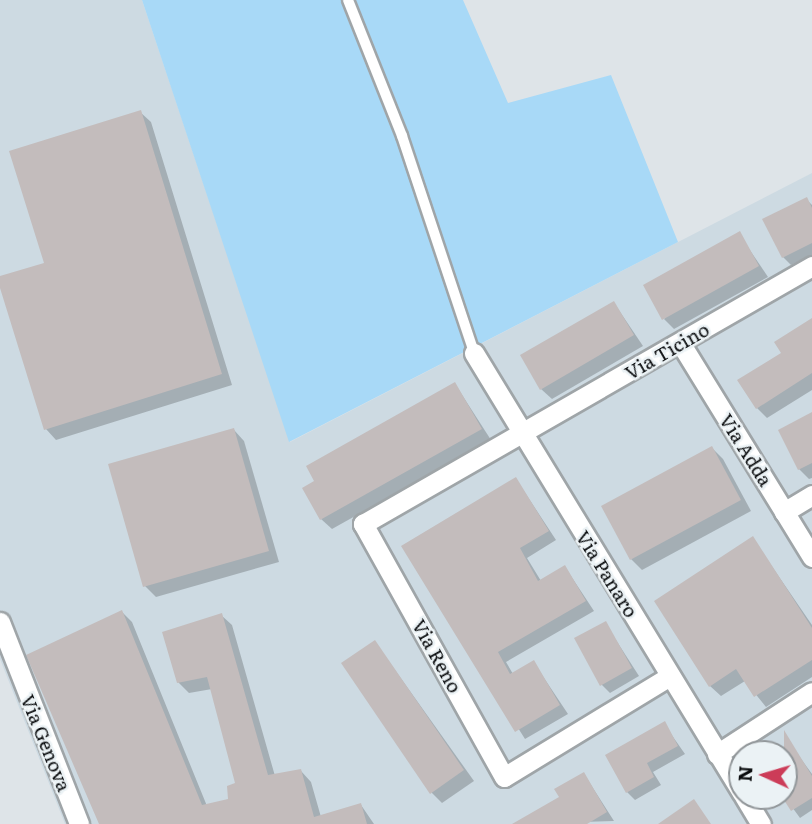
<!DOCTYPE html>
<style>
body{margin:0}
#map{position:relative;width:812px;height:824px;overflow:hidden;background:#dee4e8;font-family:Literata,serif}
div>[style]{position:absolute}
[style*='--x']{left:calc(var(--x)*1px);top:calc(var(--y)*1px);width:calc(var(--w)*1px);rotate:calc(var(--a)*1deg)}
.built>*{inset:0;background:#cddae2}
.green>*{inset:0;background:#a8d9f7}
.shadow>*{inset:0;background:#0003}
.building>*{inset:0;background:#c3bcbc}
.roads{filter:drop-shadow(2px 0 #9fa5a8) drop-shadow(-2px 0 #9fa5a8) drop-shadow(0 2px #9fa5a8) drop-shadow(0 -2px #9fa5a8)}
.service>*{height:10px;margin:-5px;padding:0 5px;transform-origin:5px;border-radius:5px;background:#fff}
.minor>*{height:19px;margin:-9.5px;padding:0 9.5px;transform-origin:9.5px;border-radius:9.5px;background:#fff}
span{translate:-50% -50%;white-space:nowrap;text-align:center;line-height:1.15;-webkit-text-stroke:5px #ebf2f5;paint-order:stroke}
.street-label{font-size:19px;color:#0a0c0e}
.north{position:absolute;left:728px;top:740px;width:70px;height:70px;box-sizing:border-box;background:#ebf2f5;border:2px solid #919699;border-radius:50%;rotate:274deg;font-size:19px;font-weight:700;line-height:28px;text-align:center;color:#0a0c0e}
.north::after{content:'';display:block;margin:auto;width:24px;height:32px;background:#cc3c58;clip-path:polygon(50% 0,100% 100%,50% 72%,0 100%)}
</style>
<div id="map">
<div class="built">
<i style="clip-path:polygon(evenodd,0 0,142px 0,290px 442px,812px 173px,812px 824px,65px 824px,0 659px,0 0,742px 754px,784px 754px,784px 796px,742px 796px,742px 754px)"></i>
</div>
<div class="green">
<i style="clip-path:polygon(142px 0,463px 0,508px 103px,611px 75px,678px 242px,289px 442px)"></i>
</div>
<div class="shadow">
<i style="clip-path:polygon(140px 112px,151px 122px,232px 385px,56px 440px,46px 429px,0 278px,46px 264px)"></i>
<i style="clip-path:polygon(806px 199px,812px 205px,812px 255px,791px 265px,783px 257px)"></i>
<i style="clip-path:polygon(739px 234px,768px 277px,674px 329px,664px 319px)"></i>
<i style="clip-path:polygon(614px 303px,643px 346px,552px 399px,541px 389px)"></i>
<i style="clip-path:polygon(812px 320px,812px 390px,767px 418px,757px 408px)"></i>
<i style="clip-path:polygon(455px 384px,491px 440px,332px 529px,321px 519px)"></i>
<i style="clip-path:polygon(812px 414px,812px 478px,809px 479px,799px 469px)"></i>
<i style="clip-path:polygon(234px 430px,244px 441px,279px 562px,156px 597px,145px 586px)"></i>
<i style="clip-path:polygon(712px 448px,723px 459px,751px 511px,642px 570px,631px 559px)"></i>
<i style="clip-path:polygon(516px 479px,556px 540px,527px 558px,541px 581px,565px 567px,594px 611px,506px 662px,513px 674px,534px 663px,568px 714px,525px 739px,404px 547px)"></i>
<i style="clip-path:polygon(753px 539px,812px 625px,812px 677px,766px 707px,745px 681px,721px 696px,710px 686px)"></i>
<i style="clip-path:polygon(122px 612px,132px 622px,207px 806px,230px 800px,237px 784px,212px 689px,189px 693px,178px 682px,221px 615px,232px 625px,275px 776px,301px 771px,311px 782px,321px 817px,361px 805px,374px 824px,102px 824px)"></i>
<i style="clip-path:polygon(605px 623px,639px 676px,610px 693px,602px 685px)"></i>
<i style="clip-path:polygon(375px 642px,474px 781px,442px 803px,432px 793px)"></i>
<i style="clip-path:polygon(664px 724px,685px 754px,653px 772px,661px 785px,635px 800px,627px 792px)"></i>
<i style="clip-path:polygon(791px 745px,812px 774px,812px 810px,800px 818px,784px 796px,784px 754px,776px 754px)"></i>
<i style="clip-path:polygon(584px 774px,614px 821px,516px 824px,561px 798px)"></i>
</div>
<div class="building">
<i style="clip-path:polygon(141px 110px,222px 374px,44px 430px,0 288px,0 276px,44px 263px,9px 151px)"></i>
<i style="clip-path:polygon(807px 197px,812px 208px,812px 243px,782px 258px,762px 219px)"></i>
<i style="clip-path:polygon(740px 231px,759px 266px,662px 320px,643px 285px)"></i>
<i style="clip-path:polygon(614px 301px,634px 335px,540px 390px,520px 355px)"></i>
<i style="clip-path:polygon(812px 318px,812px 373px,756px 409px,737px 380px,781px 353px,774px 342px)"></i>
<i style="clip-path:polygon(455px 382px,482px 429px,320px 520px,302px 488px,314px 481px,306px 466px)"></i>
<i style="clip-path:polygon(812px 412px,812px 463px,798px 470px,778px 430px)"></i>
<i style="clip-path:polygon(234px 428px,269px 551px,143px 587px,108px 464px)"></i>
<i style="clip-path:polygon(712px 446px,741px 500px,630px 560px,601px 506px)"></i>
<i style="clip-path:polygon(516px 477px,549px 531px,520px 548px,538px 581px,565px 565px,586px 601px,498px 652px,510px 674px,534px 660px,560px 705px,515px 732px,401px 546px)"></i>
<i style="clip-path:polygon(753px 536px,812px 628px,812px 660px,754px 697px,736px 669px,709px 687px,654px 601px)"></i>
<i style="clip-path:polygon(122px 610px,202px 805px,228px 799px,227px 786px,235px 783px,207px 677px,177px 683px,162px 632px,222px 613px,268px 775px,301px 769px,314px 817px,361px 803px,367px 824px,99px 824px,26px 655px)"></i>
<i style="clip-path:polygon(606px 621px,632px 668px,600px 686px,574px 638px)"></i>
<i style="clip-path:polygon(375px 640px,464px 770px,430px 794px,341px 663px)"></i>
<i style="clip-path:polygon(665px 721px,678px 746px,647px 763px,654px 777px,626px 793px,605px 755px)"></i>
<i style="clip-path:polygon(784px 730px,812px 776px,812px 798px,791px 811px,784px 800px)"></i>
<i style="clip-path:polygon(584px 772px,607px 812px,587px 824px,512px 824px,559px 797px,554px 789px)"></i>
<i style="clip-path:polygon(694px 799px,711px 824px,658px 824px)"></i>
</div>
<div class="roads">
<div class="service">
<i style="--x:348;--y:0;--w:146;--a:68.3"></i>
<i style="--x:402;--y:136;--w:229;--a:71.6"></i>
</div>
<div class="minor">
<i style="--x:681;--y:344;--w:250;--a:58.4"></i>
<i style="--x:474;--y:353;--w:515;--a:58.65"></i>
<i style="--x:784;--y:512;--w:33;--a:-31"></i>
<i style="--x:0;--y:622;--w:217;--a:68.6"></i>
<i style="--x:670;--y:676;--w:194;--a:148.7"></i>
<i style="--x:504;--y:777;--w:290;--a:-119.1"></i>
<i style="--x:363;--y:524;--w:518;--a:-29.88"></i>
<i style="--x:717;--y:754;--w:113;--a:-33.1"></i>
<i style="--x:744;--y:796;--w:33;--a:59"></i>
</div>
</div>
<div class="street-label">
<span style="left:667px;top:351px;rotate:-30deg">Via Ticino</span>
<span style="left:746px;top:450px;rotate:58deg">Via Adda</span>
<span style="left:607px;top:574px;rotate:58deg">Via Panaro</span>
<span style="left:437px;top:656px;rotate:61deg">Via Reno</span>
<span style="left:46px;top:743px;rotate:68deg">Via Genova</span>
</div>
<div class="north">N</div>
</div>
